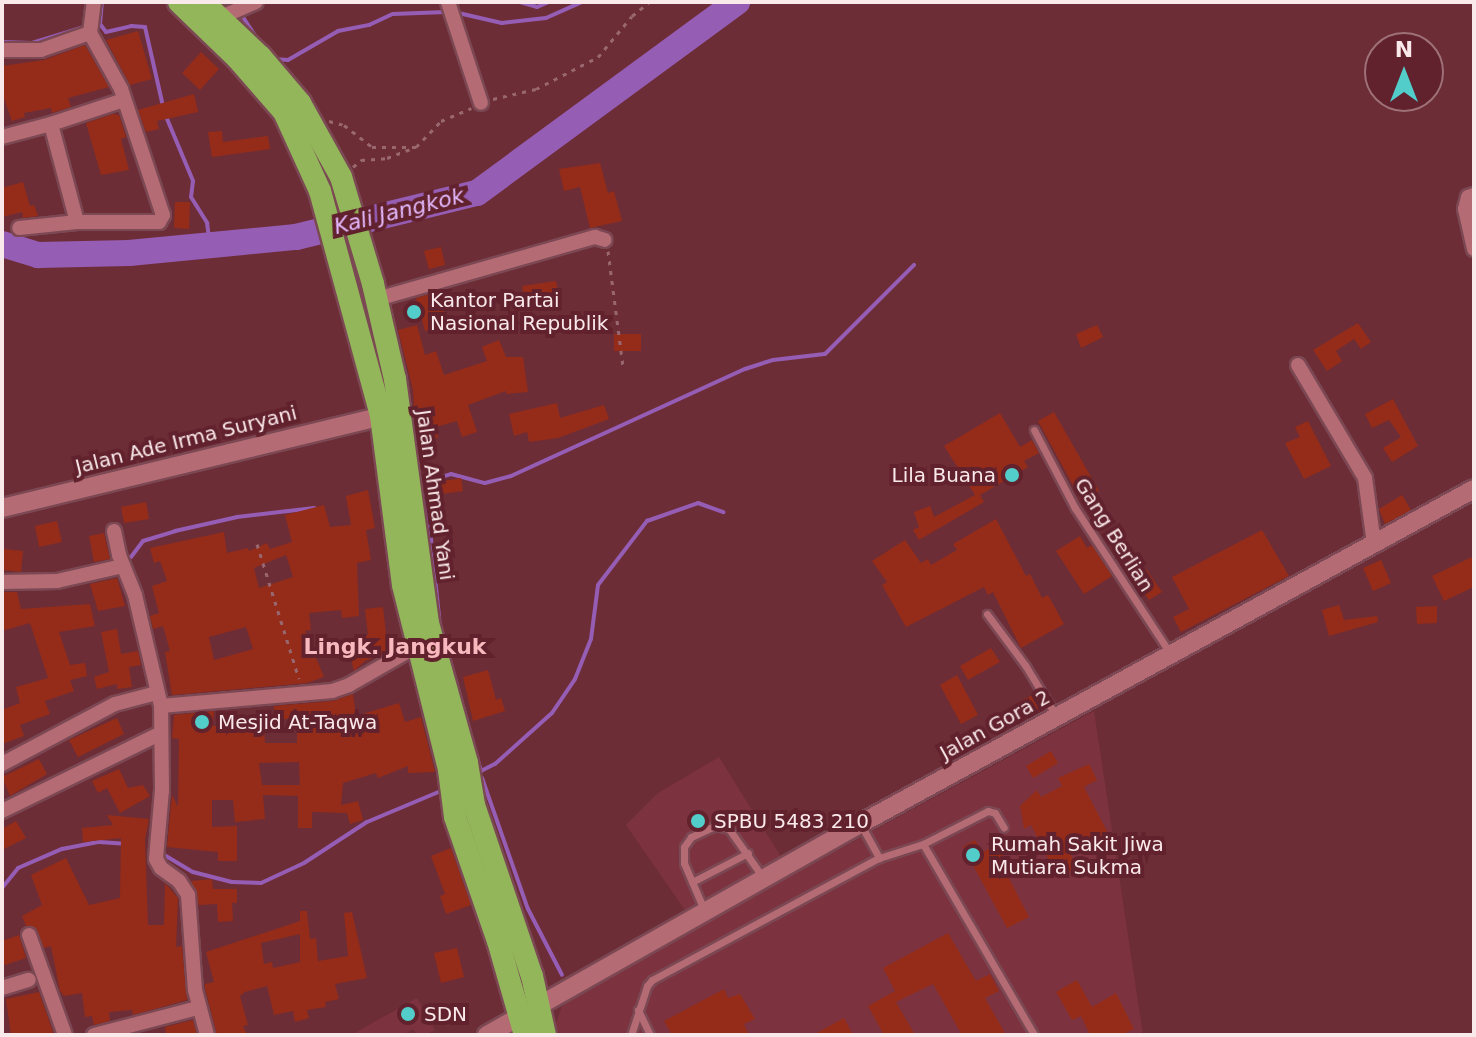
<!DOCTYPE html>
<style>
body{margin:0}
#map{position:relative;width:1476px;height:1037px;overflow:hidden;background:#6d2d37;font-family:"DejaVu Sans",sans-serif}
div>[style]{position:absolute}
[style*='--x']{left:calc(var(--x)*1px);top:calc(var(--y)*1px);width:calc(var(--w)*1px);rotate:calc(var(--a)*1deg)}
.built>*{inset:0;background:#7c333f}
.stream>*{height:4px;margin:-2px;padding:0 2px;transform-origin:2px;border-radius:2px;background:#965db5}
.river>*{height:26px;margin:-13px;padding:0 13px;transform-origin:13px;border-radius:13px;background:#965db5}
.building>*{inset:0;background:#942c19}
.path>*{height:3px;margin-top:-1.5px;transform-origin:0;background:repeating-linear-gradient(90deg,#99676f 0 4px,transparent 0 10px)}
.roads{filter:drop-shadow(2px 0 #7b4853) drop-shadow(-2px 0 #7b4853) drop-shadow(0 2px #7b4853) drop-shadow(0 -2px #7b4853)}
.service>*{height:7px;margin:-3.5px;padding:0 3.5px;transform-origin:3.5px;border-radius:3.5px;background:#b46b74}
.minor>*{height:14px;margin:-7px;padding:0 7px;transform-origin:7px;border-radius:7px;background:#b46b74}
.tertiary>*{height:18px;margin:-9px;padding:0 9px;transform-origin:9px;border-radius:9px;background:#b46b74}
.trunk>*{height:22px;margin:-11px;padding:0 11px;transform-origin:11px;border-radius:11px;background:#92b659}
.dots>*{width:22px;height:22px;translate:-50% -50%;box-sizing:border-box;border:4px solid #61212d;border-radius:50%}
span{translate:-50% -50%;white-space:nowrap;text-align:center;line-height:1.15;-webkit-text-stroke:8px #61212d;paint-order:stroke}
.poi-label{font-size:20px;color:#fae9ea}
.left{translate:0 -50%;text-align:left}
.right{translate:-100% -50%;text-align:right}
.street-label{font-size:20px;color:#fae9ea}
.water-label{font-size:22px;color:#e3b8fc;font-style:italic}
.neighbourhood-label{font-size:22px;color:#f8b8be;font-weight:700}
.frame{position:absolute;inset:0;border:4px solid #fae9ea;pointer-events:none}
.north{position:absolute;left:1364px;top:32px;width:80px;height:80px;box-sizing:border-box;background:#61212d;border:2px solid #9e7179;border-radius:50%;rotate:0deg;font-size:22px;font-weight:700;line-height:32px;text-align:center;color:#fae9ea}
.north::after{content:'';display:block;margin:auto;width:28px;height:36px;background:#53cdca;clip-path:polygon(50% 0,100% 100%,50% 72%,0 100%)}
</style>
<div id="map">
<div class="built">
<i style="clip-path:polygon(1094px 711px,1143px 1035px,552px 1035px,565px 998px)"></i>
<i style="clip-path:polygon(719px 757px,781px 857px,687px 913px,626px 825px,658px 793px)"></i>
<i style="clip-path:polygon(417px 998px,435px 1030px,426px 1035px,417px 1035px,413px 1029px,403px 1035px,351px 1035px)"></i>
</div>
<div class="stream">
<i style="--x:520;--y:2;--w:18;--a:16"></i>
<i style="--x:537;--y:7;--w:13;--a:-23"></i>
<i style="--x:454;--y:12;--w:49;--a:12.9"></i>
<i style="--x:502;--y:23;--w:44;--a:-6.5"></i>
<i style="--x:546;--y:18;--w:39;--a:-24"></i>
<i style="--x:241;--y:14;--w:31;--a:57"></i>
<i style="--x:100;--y:24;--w:22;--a:-85"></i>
<i style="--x:96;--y:25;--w:4;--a:-14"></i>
<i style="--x:100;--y:24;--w:10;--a:53"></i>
<i style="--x:106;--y:32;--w:26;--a:-13"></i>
<i style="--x:131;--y:26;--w:14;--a:4"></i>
<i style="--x:145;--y:27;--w:81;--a:77.2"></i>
<i style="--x:2;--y:42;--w:30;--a:2"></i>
<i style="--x:32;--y:43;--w:58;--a:-17.2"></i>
<i style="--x:274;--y:59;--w:14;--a:4"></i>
<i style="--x:288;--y:60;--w:58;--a:-30.1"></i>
<i style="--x:338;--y:31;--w:32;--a:-11"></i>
<i style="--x:369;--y:25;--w:26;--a:-25"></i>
<i style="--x:393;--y:14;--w:53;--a:-2.2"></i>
<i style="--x:165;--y:114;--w:73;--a:67.3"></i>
<i style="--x:193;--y:181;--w:16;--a:97"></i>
<i style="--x:191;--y:197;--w:31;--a:58"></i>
<i style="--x:207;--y:223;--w:22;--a:82"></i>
<i style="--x:124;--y:559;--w:7;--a:-16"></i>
<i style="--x:131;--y:557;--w:20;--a:-53"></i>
<i style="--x:143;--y:541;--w:34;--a:-17"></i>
<i style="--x:175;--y:531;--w:64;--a:-12.7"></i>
<i style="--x:237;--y:517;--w:78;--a:-6.7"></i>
<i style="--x:440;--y:626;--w:145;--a:-95.9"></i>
<i style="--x:425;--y:482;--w:27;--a:-17"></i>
<i style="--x:451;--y:474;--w:35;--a:15"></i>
<i style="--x:485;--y:483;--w:27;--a:-15"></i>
<i style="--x:511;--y:476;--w:257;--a:-24.6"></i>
<i style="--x:745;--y:369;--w:29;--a:-18"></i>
<i style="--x:773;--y:360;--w:52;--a:-6.6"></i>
<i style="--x:825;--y:354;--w:126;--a:-45"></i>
<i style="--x:446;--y:646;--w:130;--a:74.4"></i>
<i style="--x:475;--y:774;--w:22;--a:-27"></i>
<i style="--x:495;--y:764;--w:76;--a:-41.8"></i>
<i style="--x:552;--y:713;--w:41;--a:-55.9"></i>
<i style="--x:575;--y:679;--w:43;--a:-68.2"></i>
<i style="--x:591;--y:639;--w:54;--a:-82.6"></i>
<i style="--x:598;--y:585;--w:81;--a:-52.6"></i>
<i style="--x:647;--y:521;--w:54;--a:-19.4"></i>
<i style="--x:698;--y:503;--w:27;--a:20"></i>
<i style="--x:482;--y:778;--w:139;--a:70.7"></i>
<i style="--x:528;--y:909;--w:74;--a:62.7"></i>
<i style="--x:161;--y:853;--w:37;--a:31"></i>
<i style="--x:193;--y:872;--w:40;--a:14.4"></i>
<i style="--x:232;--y:882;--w:29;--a:2"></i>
<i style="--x:261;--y:883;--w:47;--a:-24.9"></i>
<i style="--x:304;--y:863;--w:75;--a:-33.1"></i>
<i style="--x:367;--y:822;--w:82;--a:-22.8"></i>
<i style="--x:2;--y:888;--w:26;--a:-51"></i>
<i style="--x:18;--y:868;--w:48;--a:-23.4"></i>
<i style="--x:62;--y:849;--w:38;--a:-11"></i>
<i style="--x:99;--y:842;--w:26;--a:4"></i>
</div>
<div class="river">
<i style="--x:2;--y:244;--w:38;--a:17"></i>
<i style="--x:38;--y:255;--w:91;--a:-1.3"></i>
<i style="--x:129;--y:253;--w:168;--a:-5.5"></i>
<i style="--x:296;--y:237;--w:186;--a:-13.7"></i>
<i style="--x:477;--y:193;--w:323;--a:-36.3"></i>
</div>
<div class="building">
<i style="clip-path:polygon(138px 31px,152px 79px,130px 85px,106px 40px)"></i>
<i style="clip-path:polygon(85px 45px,109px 87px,68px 98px,71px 107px,52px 113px,51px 108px,24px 113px,25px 117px,12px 121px,2px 93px,2px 66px,44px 60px)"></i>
<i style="clip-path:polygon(201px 52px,219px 69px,200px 90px,182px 73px)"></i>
<i style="clip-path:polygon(194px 94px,198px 112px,157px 121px,159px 129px,146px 132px,138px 110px)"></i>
<i style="clip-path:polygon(113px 114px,119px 115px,126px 137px,121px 139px,129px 170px,101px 175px,86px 123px)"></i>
<i style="clip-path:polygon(222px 131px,223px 142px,268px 136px,270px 149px,212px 157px,208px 132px)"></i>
<i style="clip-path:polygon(600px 163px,608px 193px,614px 191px,622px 221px,590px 228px,580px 187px,564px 191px,559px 169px)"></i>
<i style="clip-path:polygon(23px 182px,30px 206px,34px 205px,38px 216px,23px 218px,22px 212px,2px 217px,2px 188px)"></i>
<i style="clip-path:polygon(175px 202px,190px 202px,189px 229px,174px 228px)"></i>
<i style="clip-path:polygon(441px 247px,445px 265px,429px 269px,424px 251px)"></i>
<i style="clip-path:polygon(556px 281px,559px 295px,525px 303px,522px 286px)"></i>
<i style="clip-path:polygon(444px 290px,447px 300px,441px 302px,447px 325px,425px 331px,416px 298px)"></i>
<i style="clip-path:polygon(1358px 323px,1371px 342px,1361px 349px,1354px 339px,1336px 351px,1342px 361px,1327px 371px,1313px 350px)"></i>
<i style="clip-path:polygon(417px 325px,425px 355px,436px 351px,444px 375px,487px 361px,482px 347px,499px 340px,506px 357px,523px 357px,528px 392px,506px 394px,506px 391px,468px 405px,477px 432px,462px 437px,457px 421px,436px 427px,438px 438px,426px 440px,424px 422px,415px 424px,413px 390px,398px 330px)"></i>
<i style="clip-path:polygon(1097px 325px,1103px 337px,1081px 348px,1076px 334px)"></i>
<i style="clip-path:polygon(614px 334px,641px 334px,641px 351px,614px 351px)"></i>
<i style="clip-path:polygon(1393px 399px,1418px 446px,1392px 462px,1383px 448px,1401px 437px,1389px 420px,1372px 428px,1365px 414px)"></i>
<i style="clip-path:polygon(557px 403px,560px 418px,604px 405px,609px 419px,558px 438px,529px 442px,527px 432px,514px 436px,509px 414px)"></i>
<i style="clip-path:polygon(1054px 412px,1099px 491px,1082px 502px,1038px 421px)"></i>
<i style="clip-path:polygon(1000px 413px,1020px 447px,1032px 440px,1039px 453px,1024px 461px,1028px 467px,980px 495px,984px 502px,919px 540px,913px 530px,919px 527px,914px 512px,930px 506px,934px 517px,975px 495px,944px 446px)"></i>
<i style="clip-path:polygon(1308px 421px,1331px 466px,1304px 479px,1285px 443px,1300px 437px,1295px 427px)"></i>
<i style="clip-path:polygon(461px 478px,463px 491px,435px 495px,433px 483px)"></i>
<i style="clip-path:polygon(evenodd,368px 490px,375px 528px,366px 530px,371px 560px,357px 563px,359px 616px,342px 618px,341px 610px,309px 613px,311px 630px,305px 631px,324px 677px,307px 683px,172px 695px,165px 652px,170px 651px,163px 626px,153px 629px,150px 616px,159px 613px,152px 586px,167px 581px,160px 561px,154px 563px,150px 548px,224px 532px,227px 553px,248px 548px,249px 551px,267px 543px,270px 549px,292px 542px,285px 515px,324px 505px,330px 527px,351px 525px,346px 496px,368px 490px,286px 555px,293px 577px,259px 588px,254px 568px,286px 555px,368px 490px,246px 627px,253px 649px,214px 660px,209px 637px,246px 627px)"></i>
<i style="clip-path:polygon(1402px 495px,1411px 510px,1385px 524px,1379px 509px)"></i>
<i style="clip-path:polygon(146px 502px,149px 519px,124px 523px,121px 507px)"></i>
<i style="clip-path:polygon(996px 519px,1026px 576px,1030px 574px,1042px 598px,1048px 595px,1064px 624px,1021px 648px,993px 592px,988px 595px,984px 587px,906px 627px,882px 585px,887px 582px,872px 561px,905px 540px,921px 563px,928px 559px,931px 565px,957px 550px,953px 544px)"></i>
<i style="clip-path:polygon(57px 521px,62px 542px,39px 547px,35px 526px)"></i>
<i style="clip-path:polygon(1262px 530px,1289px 576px,1181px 632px,1173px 617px,1189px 609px,1172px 577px)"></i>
<i style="clip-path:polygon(104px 533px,110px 559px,94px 562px,89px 536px)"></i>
<i style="clip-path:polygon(1080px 536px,1087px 548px,1092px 545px,1112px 576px,1084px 594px,1056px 551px)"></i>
<i style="clip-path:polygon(4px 549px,23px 551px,21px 572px,2px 570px)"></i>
<i style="clip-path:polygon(1474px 556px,1474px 587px,1444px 601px,1432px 576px)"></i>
<i style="clip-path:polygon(1381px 560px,1391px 583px,1373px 591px,1363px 568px)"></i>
<i style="clip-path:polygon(1146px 569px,1162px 592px,1149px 600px,1133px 577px)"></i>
<i style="clip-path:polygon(117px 578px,125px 606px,98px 611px,90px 584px)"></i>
<i style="clip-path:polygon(2px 592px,17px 592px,21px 609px,90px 604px,95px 626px,59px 632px,70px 665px,85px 663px,87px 676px,70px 680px,74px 691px,45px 701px,50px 714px,20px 725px,24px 736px,2px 744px,2px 710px,20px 703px,16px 687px,48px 678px,30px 623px,2px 631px)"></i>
<i style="clip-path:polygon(1339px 605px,1344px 620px,1377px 616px,1378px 622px,1329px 636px,1322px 610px)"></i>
<i style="clip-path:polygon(1437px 606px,1437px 623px,1417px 624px,1416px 607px)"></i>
<i style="clip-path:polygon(383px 607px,388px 651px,365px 661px,354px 671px,346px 640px,368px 635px,365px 609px)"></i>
<i style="clip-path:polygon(117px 629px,121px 654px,138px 651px,141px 665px,129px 667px,132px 687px,117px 689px,117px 684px,97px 689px,94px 677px,109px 672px,101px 632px)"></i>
<i style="clip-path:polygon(991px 648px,1000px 662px,968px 680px,960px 666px)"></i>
<i style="clip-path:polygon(488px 670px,496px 700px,501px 698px,505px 711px,473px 721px,463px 677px)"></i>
<i style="clip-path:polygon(957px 675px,978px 715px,961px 724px,940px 685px)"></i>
<i style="clip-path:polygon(evenodd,353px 694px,356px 716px,399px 703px,405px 722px,421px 717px,435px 772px,408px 773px,408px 766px,378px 778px,376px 773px,343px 783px,341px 805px,358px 801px,363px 820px,350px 824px,347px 813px,312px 812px,312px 828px,298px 828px,298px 796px,263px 795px,265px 819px,235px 822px,233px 800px,212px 800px,212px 827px,237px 826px,237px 861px,218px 861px,218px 852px,167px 847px,172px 795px,178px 807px,179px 739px,172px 738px,174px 715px,214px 711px,213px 726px,264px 726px,265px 743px,297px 743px,297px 718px,275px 720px,274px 706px,333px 701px,353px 694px,299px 762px,300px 785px,262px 785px,259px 763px,299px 762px)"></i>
<i style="clip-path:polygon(1032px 695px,1040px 711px,1023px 719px,1015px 704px)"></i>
<i style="clip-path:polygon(117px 718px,124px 734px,78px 757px,69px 740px)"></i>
<i style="clip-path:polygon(1051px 751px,1058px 763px,1033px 778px,1026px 766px)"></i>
<i style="clip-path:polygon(39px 759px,47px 774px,10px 796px,2px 777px)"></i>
<i style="clip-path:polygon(1089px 764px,1097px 780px,1084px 787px,1109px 835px,1071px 855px,1077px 867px,1058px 878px,1031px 825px,1024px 829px,1020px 806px,1037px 790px,1041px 797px,1062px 786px,1058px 778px)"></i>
<i style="clip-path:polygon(119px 769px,128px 788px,143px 785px,150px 796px,120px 813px,107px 788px,98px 793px,92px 781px)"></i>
<i style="clip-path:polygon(107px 815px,149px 819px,145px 839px,148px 925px,164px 925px,165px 883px,178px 898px,176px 947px,182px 946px,187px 1000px,133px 1015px,132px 1010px,109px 1012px,110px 1021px,94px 1025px,92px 1016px,85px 1017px,82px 993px,64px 996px,60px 991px,51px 946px,44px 948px,36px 928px,26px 926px,22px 916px,42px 905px,31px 875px,66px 858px,89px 905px,120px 898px,121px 838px,83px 842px,82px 828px,113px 825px)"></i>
<i style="clip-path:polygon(16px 821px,26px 838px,2px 850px,2px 829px)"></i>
<i style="clip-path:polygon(975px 840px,983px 852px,997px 844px,1006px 861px,1001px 863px,1029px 917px,1007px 928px,963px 847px)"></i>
<i style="clip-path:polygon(451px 848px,471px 905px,446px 914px,440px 896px,445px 894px,431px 856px)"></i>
<i style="clip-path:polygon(212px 879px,213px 889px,237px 889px,237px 903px,232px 903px,233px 921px,218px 922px,217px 904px,199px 905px,191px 881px)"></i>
<i style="clip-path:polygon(evenodd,300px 911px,307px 911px,310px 939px,316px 938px,318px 961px,348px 956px,344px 913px,352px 912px,367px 978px,335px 984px,339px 999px,325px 1002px,326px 1007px,307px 1010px,309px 1018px,295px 1022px,293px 1011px,274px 1015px,267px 986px,245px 992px,240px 996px,248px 1025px,243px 1026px,247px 1035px,217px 1035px,205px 988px,205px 984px,214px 982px,206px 952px,300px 921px,300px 911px,300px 934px,300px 962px,273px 968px,272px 962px,264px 964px,261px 943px,300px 934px)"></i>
<i style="clip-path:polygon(948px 933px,976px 981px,990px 974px,999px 991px,985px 998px,1006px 1035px,962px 1035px,933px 984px,896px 1002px,915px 1035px,884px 1035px,868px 1006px,895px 991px,883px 968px)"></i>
<i style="clip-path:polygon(19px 935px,26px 958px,2px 966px,2px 941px)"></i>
<i style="clip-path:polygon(457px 948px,464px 977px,441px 983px,434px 953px)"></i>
<i style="clip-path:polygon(1077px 980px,1092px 1007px,1116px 993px,1134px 1029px,1121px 1035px,1090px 1035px,1081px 1016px,1072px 1020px,1056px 992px)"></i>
<i style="clip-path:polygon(724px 989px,728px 998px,740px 994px,755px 1019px,744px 1024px,749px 1035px,672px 1035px,664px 1021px)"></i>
<i style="clip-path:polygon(39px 992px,54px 1035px,11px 1035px,6px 999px)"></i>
<i style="clip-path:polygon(844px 1018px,853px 1035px,813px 1035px)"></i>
<i style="clip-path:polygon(193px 1020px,197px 1035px,166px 1035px,165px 1027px)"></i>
</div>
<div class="path">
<i style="--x:493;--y:99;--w:44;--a:-13.1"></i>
<i style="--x:536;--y:89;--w:70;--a:-27.3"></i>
<i style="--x:598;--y:57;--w:53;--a:-50.3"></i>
<i style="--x:632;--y:16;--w:22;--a:-39"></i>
<i style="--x:329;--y:121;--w:16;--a:15"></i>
<i style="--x:344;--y:125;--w:36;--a:38"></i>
<i style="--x:372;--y:147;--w:44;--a:0"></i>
<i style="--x:353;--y:167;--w:11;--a:-41"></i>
<i style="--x:361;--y:160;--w:26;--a:-4"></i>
<i style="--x:387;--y:158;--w:31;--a:-21"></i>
<i style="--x:416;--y:147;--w:36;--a:-46"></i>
<i style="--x:441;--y:121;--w:33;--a:-23"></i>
<i style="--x:608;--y:251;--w:117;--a:82.6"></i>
<i style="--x:257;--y:544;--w:141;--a:72.7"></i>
</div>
<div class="roads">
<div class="service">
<i style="--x:1034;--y:430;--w:88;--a:62.3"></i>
<i style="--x:1075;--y:508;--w:173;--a:56.8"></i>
<i style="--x:987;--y:614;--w:64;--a:53.3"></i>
<i style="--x:1025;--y:665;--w:57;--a:58.5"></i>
<i style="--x:861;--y:825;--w:38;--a:61"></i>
<i style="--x:923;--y:844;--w:73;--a:-26.9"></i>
<i style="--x:988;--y:811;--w:7;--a:16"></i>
<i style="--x:995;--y:813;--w:17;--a:59"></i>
<i style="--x:692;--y:882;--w:63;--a:-27.4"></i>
<i style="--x:705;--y:912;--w:53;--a:-113.2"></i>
<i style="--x:684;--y:863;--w:16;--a:-90"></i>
<i style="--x:684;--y:847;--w:12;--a:-55"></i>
<i style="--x:691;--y:837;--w:26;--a:-25"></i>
<i style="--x:715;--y:826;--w:14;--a:12"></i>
<i style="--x:729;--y:829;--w:61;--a:55"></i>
<i style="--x:638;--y:1010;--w:28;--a:64"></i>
<i style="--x:631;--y:1035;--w:52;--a:-71.9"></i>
<i style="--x:647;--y:986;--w:8;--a:-50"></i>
<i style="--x:652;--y:980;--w:258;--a:-28.3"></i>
<i style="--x:879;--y:858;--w:46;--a:-17.7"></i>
<i style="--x:923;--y:844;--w:221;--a:59.8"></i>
</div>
<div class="minor">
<i style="--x:448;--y:2;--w:106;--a:71.9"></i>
<i style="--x:219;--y:18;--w:40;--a:-23.4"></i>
<i style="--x:90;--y:33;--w:31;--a:-83"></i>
<i style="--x:2;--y:50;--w:39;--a:0"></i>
<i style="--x:41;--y:50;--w:52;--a:-19.1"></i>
<i style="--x:90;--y:33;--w:64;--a:61"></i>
<i style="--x:121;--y:89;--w:133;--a:71.6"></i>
<i style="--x:163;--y:215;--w:8;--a:120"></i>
<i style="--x:159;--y:222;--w:82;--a:180"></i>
<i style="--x:77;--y:222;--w:58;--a:174.1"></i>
<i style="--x:2;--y:137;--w:51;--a:-14.9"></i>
<i style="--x:1474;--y:195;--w:6;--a:162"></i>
<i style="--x:1468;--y:197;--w:12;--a:104"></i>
<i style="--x:1465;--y:209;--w:41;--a:77.3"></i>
<i style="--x:77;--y:222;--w:101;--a:-104.9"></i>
<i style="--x:51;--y:124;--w:77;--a:-18.2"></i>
<i style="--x:377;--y:299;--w:227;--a:-15.9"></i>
<i style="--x:595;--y:237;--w:10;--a:17"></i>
<i style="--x:1298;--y:365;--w:131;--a:59.3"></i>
<i style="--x:1365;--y:478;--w:67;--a:82.2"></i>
<i style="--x:114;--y:531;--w:25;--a:78"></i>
<i style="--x:119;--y:555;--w:43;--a:68.2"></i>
<i style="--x:135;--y:595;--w:114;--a:76.8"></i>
<i style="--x:161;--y:706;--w:84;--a:89.3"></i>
<i style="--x:162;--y:790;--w:69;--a:95"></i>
<i style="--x:156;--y:859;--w:10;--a:61"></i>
<i style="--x:161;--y:868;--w:22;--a:36"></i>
<i style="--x:179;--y:881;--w:17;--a:57"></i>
<i style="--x:188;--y:895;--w:95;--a:85.8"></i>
<i style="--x:195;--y:990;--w:47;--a:75.1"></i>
<i style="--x:2;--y:582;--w:55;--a:-1"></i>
<i style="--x:57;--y:581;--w:68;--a:-12.8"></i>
<i style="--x:161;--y:706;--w:172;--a:-5"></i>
<i style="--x:332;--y:691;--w:18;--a:-19"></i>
<i style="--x:349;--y:685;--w:78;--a:-29.8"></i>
<i style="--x:2;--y:764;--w:128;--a:-28"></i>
<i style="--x:115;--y:704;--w:43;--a:-14.7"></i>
<i style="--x:2;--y:811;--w:177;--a:-26.1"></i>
<i style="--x:29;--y:935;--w:106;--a:70.2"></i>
<i style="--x:2;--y:988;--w:28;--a:-17"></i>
<i style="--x:94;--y:1035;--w:107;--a:-14.6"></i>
</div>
<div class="tertiary">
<i style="--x:2;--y:508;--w:390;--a:-13.6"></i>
<i style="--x:487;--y:1035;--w:429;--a:-29.5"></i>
<i style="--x:860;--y:824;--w:699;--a:-28.62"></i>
</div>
<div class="trunk">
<i style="--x:179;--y:2;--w:81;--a:44"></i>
<i style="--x:237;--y:58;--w:72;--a:49"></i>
<i style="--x:284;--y:112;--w:87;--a:65.5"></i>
<i style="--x:320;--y:191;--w:233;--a:74.8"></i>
<i style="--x:381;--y:416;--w:170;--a:82.6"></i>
<i style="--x:403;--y:585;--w:191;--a:76"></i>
<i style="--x:449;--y:770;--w:47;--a:82.7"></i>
<i style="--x:455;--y:817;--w:131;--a:70.9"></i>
<i style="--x:498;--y:941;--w:98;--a:74"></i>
<i style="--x:203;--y:2;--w:79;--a:43.5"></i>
<i style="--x:260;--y:56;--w:62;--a:49.6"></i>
<i style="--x:300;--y:103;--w:85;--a:61"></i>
<i style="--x:341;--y:177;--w:112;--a:73.3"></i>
<i style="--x:373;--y:284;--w:98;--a:77"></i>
<i style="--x:395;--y:379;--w:246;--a:82.3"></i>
<i style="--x:428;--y:623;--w:145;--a:74.4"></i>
<i style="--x:467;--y:763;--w:43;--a:80.5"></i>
<i style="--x:474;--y:805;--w:181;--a:71.3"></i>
<i style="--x:532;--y:976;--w:60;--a:77.6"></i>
</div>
</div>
<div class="dots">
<i style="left:414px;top:312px;background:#53cdca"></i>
<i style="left:1012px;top:475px;background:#53cdca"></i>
<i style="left:202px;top:722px;background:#53cdca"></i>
<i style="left:698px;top:821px;background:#53cdca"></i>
<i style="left:973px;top:855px;background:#53cdca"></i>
<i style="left:408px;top:1014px;background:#53cdca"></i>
</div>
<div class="poi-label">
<span class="left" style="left:430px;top:312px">Kantor Partai<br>Nasional Republik</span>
<span class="right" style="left:996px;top:475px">Lila Buana</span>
<span class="left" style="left:218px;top:722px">Mesjid At-Taqwa</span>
<span class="left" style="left:714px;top:821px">SPBU 5483 210</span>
<span class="left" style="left:991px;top:856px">Rumah Sakit Jiwa<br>Mutiara Sukma</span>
<span class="left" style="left:424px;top:1014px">SDN</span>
</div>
<div class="street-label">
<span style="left:186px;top:440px;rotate:-14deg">Jalan Ade Irma Suryani</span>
<span style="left:435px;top:495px;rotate:82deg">Jalan Ahmad Yani</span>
<span style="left:1114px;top:535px;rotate:58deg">Gang Berlian</span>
<span style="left:995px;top:725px;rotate:-29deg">Jalan Gora 2</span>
</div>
<div class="water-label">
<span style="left:399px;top:211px;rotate:-14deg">Kali Jangkok</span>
</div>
<div class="neighbourhood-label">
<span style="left:395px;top:647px">Lingk. Jangkuk</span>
</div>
<div class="frame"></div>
<div class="north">N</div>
</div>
